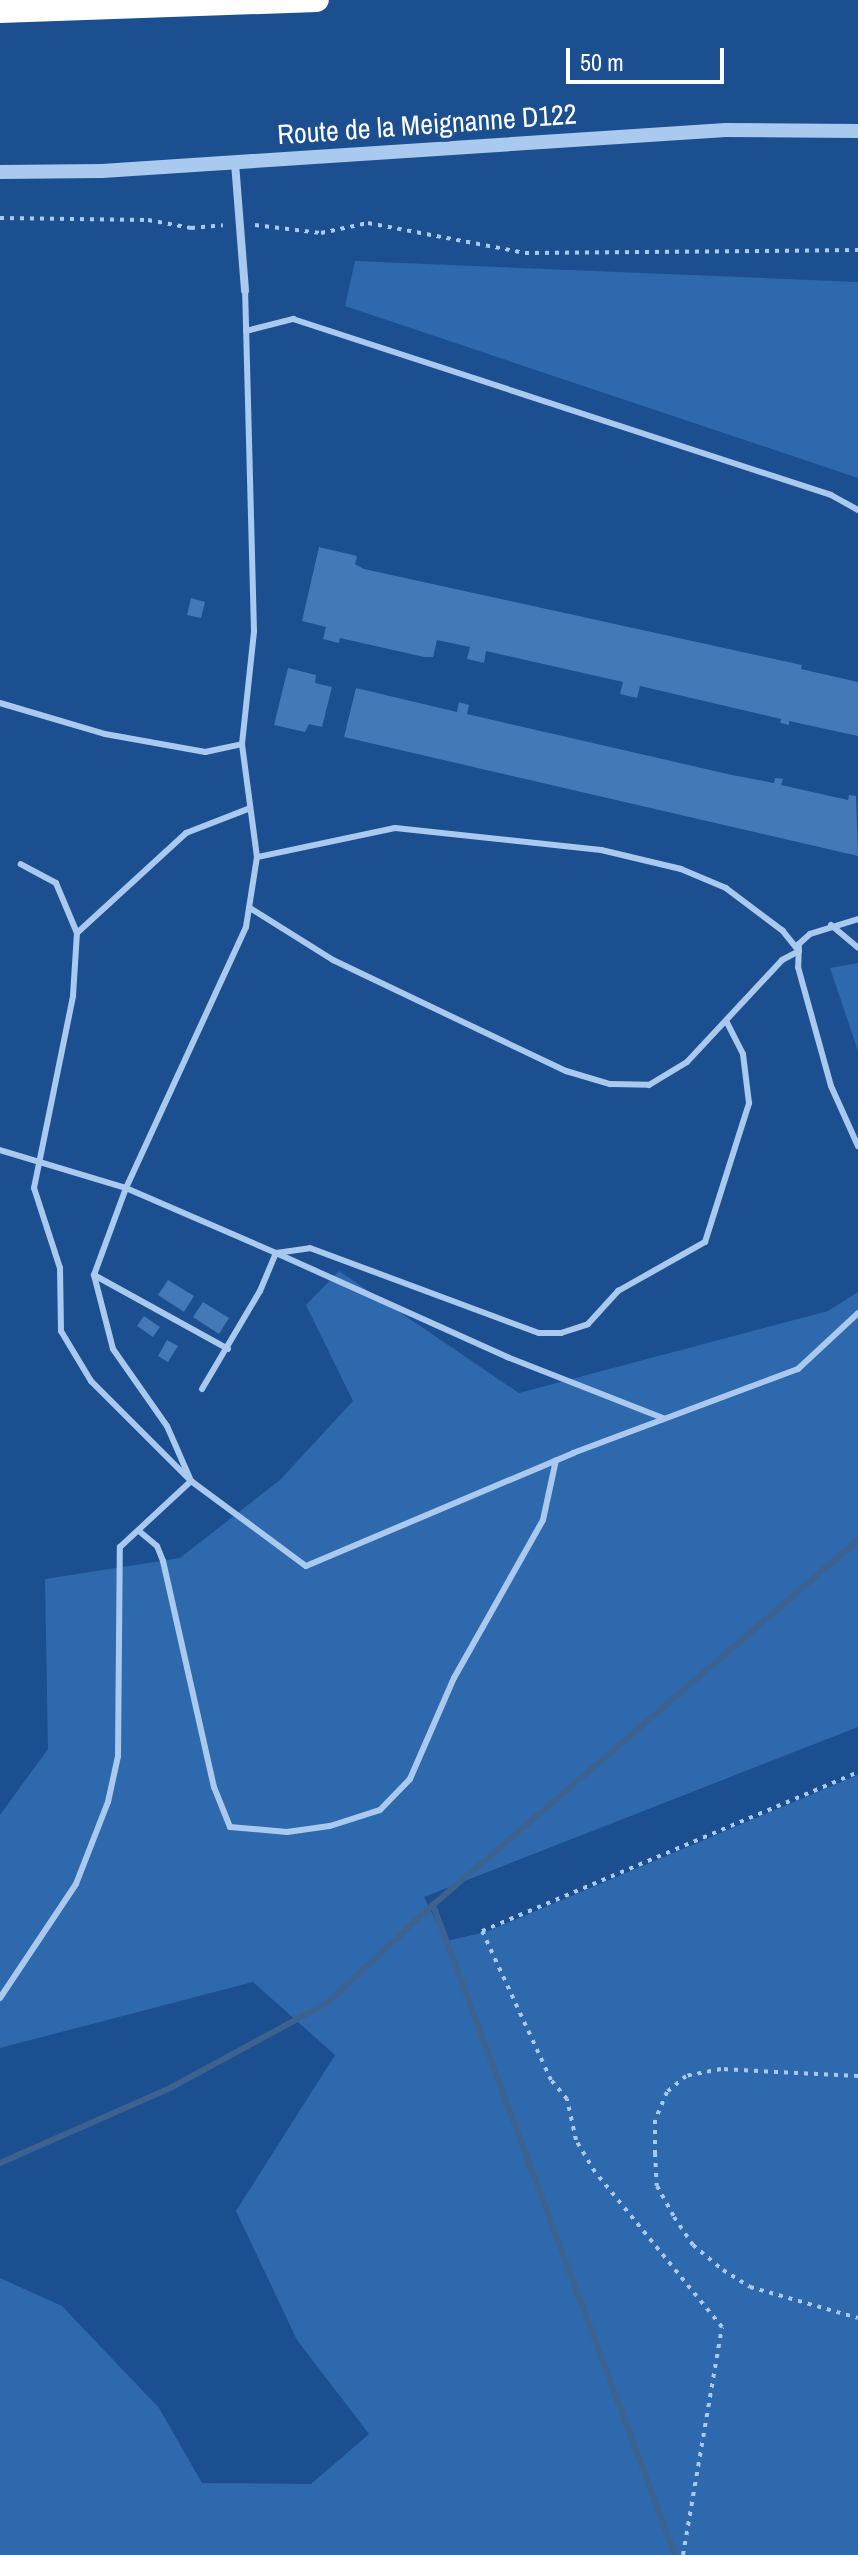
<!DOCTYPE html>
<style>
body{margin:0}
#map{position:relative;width:858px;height:2555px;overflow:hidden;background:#1b4f8f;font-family:"Archivo Narrow",sans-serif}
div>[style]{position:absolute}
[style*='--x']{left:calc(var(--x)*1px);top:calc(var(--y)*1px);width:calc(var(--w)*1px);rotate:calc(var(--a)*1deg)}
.green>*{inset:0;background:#2e69ad}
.stream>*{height:6px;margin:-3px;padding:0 3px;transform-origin:3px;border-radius:3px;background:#3c6290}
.building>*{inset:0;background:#4478b7}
.path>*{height:4px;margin-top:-2px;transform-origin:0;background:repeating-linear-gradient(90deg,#a9c9ee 0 4px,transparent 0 10px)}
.service>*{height:6px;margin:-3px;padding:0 3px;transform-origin:3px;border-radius:3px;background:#a9c9ee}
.minor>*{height:8px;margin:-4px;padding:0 4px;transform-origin:4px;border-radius:4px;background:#a9c9ee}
.tertiary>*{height:14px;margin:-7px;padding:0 7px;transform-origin:7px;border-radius:7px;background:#a9c9ee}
.motorway>*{height:24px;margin:-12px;padding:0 12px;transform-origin:12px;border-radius:12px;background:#fff}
span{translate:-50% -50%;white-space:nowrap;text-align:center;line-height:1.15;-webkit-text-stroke:8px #1b4f8f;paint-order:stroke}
.street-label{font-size:28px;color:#fff}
.scale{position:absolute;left:566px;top:48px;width:158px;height:36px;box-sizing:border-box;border:4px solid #fff;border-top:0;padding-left:10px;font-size:24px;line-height:28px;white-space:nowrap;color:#fff;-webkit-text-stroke:6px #1b4f8f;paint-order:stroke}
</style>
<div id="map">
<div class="green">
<i style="clip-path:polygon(355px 261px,858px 282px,858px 478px,345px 306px)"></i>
<i style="clip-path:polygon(858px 963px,858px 1051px,830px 968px)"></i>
<i style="clip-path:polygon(339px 1271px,519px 1393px,828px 1311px,858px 1292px,858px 1727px,424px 1897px,446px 1941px,486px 1932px,858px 1775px,858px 2555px,0 2555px,0 2278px,62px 2306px,159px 2408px,202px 2483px,311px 2484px,369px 2434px,297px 2340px,236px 2211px,335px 2055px,253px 1982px,0 2048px,0 1815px,48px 1749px,45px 1579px,180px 1558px,280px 1480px,353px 1401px,306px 1305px)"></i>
</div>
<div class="stream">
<i style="--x:0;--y:2163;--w:188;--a:-23.8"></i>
<i style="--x:172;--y:2087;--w:176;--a:-28.5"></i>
<i style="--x:327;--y:2003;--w:144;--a:-42.8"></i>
<i style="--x:675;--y:2555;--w:694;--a:-110.42"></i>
<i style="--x:433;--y:1905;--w:560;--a:-40.66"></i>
</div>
<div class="building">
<i style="clip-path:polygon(319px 547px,357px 556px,355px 564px,364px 569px,802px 665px,801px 669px,858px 682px,858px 736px,789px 721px,789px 725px,780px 723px,781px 719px,640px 686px,637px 698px,620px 694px,623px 682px,486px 651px,484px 663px,467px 659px,470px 647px,437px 640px,433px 657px,424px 657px,340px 638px,339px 643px,323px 639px,326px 627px,302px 621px)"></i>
<i style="clip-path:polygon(191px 598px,205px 602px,201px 618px,187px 615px)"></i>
<i style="clip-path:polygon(288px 668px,316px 675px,315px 683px,332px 687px,322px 727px,309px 724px,305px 732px,274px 725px)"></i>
<i style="clip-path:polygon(356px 688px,457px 712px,459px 702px,469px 705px,467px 714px,732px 775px,774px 783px,775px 778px,783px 779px,781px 785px,848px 800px,849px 795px,856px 796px,858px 856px,344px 737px)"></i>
<i style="clip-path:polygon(168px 1280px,194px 1296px,184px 1312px,158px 1295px)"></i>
<i style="clip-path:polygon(203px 1302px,229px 1318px,219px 1334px,193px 1317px)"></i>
<i style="clip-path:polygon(144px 1316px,160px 1327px,153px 1337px,137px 1326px)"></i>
<i style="clip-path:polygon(167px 1340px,178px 1346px,168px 1362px,158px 1356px)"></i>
</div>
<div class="path">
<i style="--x:0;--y:218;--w:148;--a:0.8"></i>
<i style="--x:148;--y:220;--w:44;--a:10.5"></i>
<i style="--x:191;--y:228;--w:32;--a:-5"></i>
<i style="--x:255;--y:225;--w:66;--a:6.9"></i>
<i style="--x:321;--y:233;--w:48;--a:-12"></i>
<i style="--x:368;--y:223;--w:160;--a:10.8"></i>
<i style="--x:525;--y:253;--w:333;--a:-0.5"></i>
<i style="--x:858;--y:2076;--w:137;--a:-177.1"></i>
<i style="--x:721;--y:2069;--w:36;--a:169"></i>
<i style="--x:686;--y:2076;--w:25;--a:140"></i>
<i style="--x:667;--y:2092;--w:30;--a:113"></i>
<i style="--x:655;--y:2120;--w:33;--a:90"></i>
<i style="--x:655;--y:2153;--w:33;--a:87"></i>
<i style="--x:657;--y:2186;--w:35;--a:61"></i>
<i style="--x:674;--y:2217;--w:34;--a:56"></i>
<i style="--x:693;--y:2245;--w:39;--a:40"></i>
<i style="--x:723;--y:2270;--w:32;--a:32"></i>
<i style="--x:750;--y:2287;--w:112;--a:16"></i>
<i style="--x:683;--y:2555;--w:231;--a:-80.3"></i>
<i style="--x:722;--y:2327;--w:200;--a:-129.3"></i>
<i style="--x:595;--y:2172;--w:37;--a:-121"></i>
<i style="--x:576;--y:2140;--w:42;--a:-102.4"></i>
<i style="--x:567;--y:2099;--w:25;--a:-130"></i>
<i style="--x:551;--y:2080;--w:164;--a:-114.8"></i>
<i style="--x:482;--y:1931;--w:408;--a:-22.9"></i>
</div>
<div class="service">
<i style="--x:246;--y:331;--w:49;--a:-14.3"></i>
<i style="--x:293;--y:319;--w:566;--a:18.11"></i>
<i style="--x:831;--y:495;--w:31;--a:29"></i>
<i style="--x:0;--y:703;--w:109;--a:16.4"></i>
<i style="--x:105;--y:734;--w:102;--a:10.2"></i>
<i style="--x:205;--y:752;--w:38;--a:-12"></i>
<i style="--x:242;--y:744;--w:114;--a:-83.9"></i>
<i style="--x:254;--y:631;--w:340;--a:-91.5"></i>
<i style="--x:250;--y:908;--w:98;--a:32.1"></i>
<i style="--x:333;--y:960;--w:258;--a:25.5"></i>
<i style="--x:566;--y:1071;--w:46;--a:16.5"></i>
<i style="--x:610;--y:1084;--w:39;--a:1"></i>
<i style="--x:649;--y:1085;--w:44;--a:-31.2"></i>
<i style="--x:687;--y:1062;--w:139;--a:-47"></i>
<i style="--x:782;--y:960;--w:19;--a:-28"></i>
<i style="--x:799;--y:951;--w:26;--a:-129"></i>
<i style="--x:783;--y:931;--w:71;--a:-143"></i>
<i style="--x:726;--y:888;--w:49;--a:-157.1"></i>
<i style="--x:681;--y:869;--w:82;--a:-166.6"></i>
<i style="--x:601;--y:850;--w:207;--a:-173.9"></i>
<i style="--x:395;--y:828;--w:141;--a:168.1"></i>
<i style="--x:858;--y:919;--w:50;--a:162.6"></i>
<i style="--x:810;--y:934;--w:15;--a:138"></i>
<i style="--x:799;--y:944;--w:23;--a:92"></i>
<i style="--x:798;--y:967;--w:123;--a:74.5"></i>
<i style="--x:831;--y:1086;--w:66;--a:65.8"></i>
<i style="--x:831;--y:925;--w:35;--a:40"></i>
<i style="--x:77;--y:933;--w:148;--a:-42.5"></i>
<i style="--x:186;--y:833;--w:66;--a:-21.2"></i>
<i style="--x:0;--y:1150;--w:132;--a:16.8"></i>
<i style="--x:126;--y:1188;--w:287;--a:-65.3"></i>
<i style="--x:246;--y:927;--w:71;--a:-81.1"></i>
<i style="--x:257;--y:857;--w:114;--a:-97.6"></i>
<i style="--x:276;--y:1253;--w:34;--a:-8"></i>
<i style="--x:310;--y:1248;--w:244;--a:20.4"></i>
<i style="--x:539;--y:1333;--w:22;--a:0"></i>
<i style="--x:561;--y:1333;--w:28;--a:-18"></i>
<i style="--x:588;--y:1324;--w:45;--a:-47.7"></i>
<i style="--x:618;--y:1291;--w:100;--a:-29.4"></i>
<i style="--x:705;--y:1242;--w:146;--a:-72.4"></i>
<i style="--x:749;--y:1103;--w:49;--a:-97"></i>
<i style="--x:743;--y:1054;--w:36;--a:-117"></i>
<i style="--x:276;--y:1253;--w:253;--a:24.2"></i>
<i style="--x:507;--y:1357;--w:168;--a:21.4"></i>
<i style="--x:94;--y:1275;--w:153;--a:28.9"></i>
<i style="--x:202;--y:1389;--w:114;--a:-59.4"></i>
<i style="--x:260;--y:1291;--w:41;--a:-67.2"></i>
<i style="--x:276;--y:1253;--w:163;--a:-156.6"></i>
<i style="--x:126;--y:1188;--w:93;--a:110.2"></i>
<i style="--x:94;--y:1275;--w:76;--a:75.6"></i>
<i style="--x:113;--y:1349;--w:94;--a:55"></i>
<i style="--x:167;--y:1426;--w:60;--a:66.4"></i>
<i style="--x:191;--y:1481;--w:143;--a:36.5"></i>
<i style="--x:306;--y:1566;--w:290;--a:-22.9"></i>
<i style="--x:573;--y:1453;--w:240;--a:-20.5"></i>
<i style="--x:798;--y:1369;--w:82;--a:-43"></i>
<i style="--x:139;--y:1531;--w:23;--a:40"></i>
<i style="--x:157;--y:1546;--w:16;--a:68"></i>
<i style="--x:163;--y:1561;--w:232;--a:77.3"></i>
<i style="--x:214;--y:1787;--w:43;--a:68.2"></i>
<i style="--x:230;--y:1827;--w:57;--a:5"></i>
<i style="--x:287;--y:1832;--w:43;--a:-7.9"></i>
<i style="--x:330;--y:1826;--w:52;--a:-17.7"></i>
<i style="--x:380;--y:1810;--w:43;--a:-45.9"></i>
<i style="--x:410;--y:1779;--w:110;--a:-66.5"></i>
<i style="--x:454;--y:1678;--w:181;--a:-60.6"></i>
<i style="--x:543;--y:1520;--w:61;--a:-77.8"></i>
<i style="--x:0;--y:1998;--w:137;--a:-56.3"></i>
<i style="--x:76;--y:1884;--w:88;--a:-68.7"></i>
<i style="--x:108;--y:1802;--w:47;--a:-77.7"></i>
<i style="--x:118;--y:1756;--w:209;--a:-89.5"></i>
<i style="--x:120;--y:1547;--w:97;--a:-42.9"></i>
<i style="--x:191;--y:1481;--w:141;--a:-135"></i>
<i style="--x:91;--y:1381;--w:58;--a:-121"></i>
<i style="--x:61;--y:1331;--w:63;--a:-90.9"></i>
<i style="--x:60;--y:1268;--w:84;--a:-108"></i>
<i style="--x:34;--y:1188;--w:196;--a:-78.5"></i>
<i style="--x:73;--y:996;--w:63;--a:-86.4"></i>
<i style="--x:77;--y:933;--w:54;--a:-112.8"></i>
<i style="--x:56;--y:883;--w:40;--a:-152"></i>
</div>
<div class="minor">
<i style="--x:235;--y:163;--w:128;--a:85.5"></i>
</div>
<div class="tertiary">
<i style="--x:0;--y:172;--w:102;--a:-0.6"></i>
<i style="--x:102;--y:171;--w:625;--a:-3.76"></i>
<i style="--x:726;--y:130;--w:132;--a:0.4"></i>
</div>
<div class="motorway">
<i style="--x:0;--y:11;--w:317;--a:-2"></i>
</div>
<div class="street-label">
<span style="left:427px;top:124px;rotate:-4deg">Route de la Meignanne D122</span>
</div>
<div class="scale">50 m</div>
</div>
